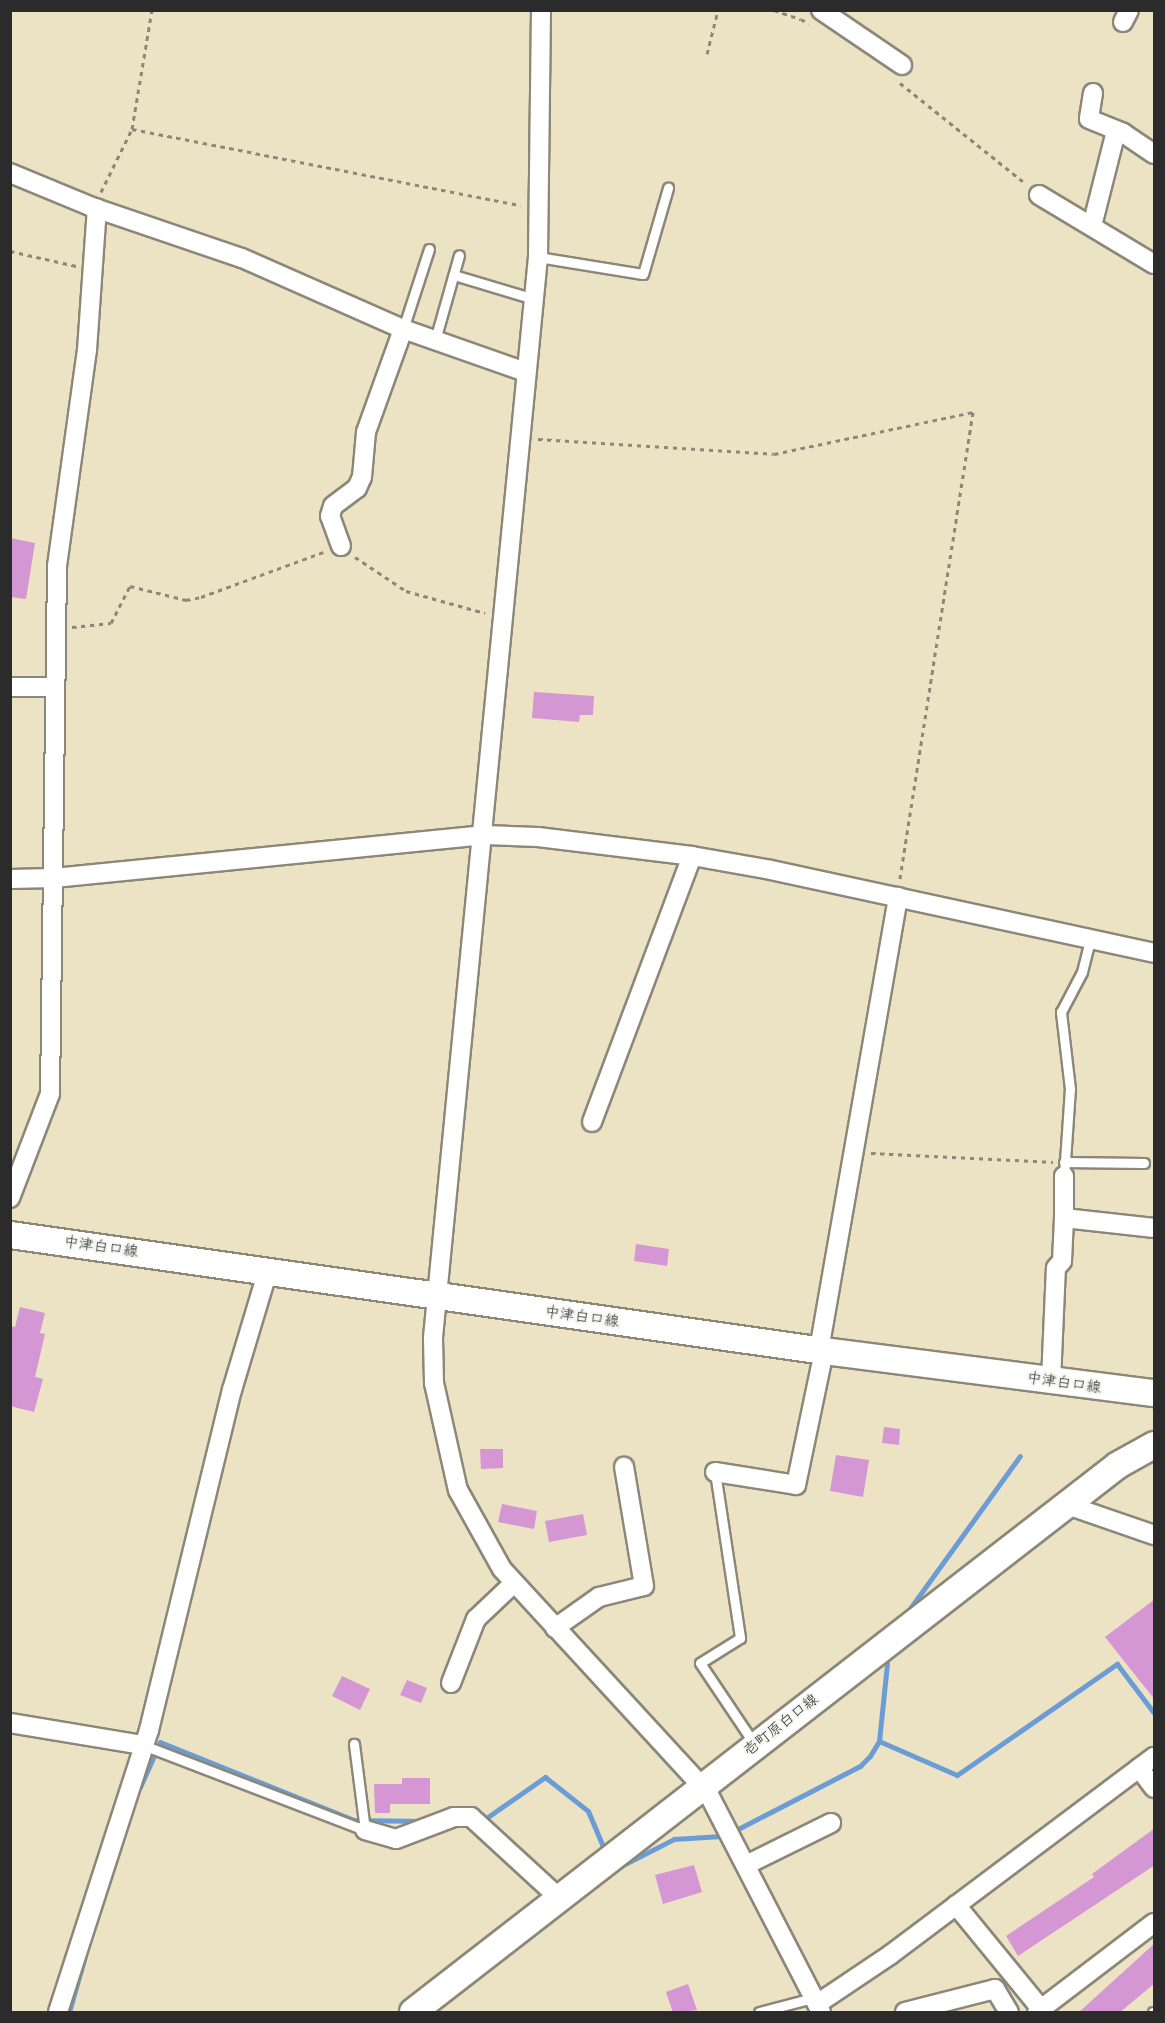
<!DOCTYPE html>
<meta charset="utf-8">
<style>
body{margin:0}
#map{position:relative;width:1165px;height:2023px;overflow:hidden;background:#ece3c5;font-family:"Balsamiq Sans","Klee One",sans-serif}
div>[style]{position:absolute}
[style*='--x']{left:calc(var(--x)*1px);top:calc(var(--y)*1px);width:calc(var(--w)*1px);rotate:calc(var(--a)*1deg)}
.stream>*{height:5px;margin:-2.5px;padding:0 2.5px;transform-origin:2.5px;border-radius:2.5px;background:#6c9cd6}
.building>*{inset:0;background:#d497d3}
.path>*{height:3px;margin-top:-1.5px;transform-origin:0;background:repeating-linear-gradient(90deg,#8c8778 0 4.5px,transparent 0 9px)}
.roads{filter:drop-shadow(2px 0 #8c8778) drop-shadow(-2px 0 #8c8778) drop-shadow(0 2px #8c8778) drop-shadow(0 -2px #8c8778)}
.service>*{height:9px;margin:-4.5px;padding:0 4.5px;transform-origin:4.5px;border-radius:4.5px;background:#fff}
.minor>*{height:18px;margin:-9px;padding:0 9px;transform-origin:9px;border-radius:9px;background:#fff}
.secondary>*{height:26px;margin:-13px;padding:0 13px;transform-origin:13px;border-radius:13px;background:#fff}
span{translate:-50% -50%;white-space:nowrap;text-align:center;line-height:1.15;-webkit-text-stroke:4.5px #f6f6f2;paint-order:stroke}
.street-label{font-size:15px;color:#2b2b2b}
.frame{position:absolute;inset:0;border:12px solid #2b2b2b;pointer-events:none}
</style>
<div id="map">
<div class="stream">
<i style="--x:911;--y:1607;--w:186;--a:-54.2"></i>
<i style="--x:879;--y:1741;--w:85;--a:23.6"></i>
<i style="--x:957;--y:1775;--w:195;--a:-34.8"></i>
<i style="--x:1117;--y:1664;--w:61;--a:52.9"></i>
<i style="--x:140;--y:1787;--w:49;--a:-66"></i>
<i style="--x:160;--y:1742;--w:209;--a:21.9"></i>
<i style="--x:354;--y:1820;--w:71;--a:0.8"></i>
<i style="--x:482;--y:1821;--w:77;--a:-34.9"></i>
<i style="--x:545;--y:1777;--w:55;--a:38.3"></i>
<i style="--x:588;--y:1811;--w:39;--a:67"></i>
<i style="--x:736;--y:1830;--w:140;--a:-27.3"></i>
<i style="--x:860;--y:1766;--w:14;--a:-45"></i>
<i style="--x:870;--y:1756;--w:17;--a:-59"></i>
<i style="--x:879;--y:1741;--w:78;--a:-84.1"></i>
<i style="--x:619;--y:1867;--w:62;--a:-27"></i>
<i style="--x:674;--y:1839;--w:47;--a:-3.7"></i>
<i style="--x:69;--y:2012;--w:58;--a:-74.1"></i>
</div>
<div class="building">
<i style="clip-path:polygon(10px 538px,35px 543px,26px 599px,10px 597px)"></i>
<i style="clip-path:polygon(534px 692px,594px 696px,593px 715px,580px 715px,579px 722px,532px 718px)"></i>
<i style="clip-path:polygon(636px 1244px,669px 1249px,667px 1266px,634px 1261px)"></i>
<i style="clip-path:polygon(20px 1307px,45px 1313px,40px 1333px,45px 1334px,35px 1377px,43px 1379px,34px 1412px,10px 1406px,10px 1326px,15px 1327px)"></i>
<i style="clip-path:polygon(884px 1427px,900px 1429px,899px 1445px,882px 1443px)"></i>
<i style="clip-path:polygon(480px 1449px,503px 1449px,503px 1468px,481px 1469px)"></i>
<i style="clip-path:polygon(836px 1455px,869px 1460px,863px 1497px,830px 1491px)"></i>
<i style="clip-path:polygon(502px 1504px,537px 1511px,534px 1529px,498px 1522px)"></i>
<i style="clip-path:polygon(583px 1514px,587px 1535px,549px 1542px,545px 1521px)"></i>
<i style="clip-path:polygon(1155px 1599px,1155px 1700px,1105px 1637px)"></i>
<i style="clip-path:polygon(342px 1676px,370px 1689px,360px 1710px,332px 1696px)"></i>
<i style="clip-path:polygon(407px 1680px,427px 1688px,421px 1703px,400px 1695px)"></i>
<i style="clip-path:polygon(402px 1778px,430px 1778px,430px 1804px,390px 1804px,390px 1813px,375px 1813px,374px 1784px,402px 1784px)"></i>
<i style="clip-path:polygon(1155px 1828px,1155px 1865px,1018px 1956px,1006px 1936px,1094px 1877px,1092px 1874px)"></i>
<i style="clip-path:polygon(694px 1865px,702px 1892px,663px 1904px,655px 1875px)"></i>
<i style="clip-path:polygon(1155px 1943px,1155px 1983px,1119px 2013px,1078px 2013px)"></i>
<i style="clip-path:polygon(688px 1984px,697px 2010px,673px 2013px,666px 1992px)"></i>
</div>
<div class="path">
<i style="--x:774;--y:10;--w:28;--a:19"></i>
<i style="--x:801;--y:19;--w:9;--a:32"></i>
<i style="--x:707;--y:54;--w:45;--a:-76"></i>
<i style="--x:900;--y:83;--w:161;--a:38.7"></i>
<i style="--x:132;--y:129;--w:396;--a:11.1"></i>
<i style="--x:101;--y:192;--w:70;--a:-63.8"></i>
<i style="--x:132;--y:129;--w:121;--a:-80.5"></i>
<i style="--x:10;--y:251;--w:68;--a:12.8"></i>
<i style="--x:538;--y:439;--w:236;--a:3.6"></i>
<i style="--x:774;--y:454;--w:203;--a:-11.9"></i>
<i style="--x:973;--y:412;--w:474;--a:98.9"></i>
<i style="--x:355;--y:557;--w:61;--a:33.7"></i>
<i style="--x:406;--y:591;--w:82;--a:15.6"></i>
<i style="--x:72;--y:627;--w:39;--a:-6"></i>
<i style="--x:111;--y:623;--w:42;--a:-62.8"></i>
<i style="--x:130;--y:586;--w:58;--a:14"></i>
<i style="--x:186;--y:600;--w:15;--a:-11"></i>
<i style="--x:201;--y:597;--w:133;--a:-20.2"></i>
<i style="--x:871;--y:1153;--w:182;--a:2.8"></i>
</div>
<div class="roads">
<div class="service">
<i style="--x:538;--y:257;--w:106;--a:9.2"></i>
<i style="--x:643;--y:274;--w:90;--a:-73.8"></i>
<i style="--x:454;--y:275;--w:84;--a:16.7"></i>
<i style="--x:403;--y:329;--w:84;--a:-72"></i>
<i style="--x:435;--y:340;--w:88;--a:-74.2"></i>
<i style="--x:1064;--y:1162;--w:80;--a:0.7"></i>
<i style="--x:1064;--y:1176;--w:87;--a:-86.1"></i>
<i style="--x:1070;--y:1089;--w:78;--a:-96.7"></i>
<i style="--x:1061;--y:1012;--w:45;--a:-62.3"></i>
<i style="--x:1082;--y:972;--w:34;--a:-76"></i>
<i style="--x:715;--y:1472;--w:168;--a:81.4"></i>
<i style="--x:740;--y:1638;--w:47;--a:148"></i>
<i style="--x:700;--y:1663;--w:99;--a:56.1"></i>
<i style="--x:143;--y:1745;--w:238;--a:21"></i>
<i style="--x:365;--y:1830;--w:87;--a:-97.3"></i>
<i style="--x:759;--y:2012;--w:56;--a:-14.5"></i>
<i style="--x:1153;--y:2012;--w:1;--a:0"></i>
</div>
<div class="minor">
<i style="--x:541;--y:10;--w:247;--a:90.7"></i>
<i style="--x:538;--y:257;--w:1086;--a:95.55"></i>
<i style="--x:433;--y:1338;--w:45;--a:88.7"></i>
<i style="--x:434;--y:1383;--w:110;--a:77.4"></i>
<i style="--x:458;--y:1490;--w:90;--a:60.9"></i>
<i style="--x:502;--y:1569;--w:304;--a:47.4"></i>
<i style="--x:708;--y:1793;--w:246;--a:62.7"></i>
<i style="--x:821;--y:10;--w:98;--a:34.2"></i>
<i style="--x:1123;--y:22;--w:13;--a:-63"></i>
<i style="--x:1093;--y:93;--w:26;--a:99"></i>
<i style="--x:1089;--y:119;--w:37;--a:22"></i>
<i style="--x:1123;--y:133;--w:37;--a:34"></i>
<i style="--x:10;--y:173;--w:89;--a:22.5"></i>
<i style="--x:92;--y:207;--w:158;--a:18.8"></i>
<i style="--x:242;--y:258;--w:176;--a:23.8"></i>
<i style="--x:403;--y:329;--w:130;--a:19.3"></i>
<i style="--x:1039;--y:195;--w:134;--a:31"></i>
<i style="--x:1092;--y:226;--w:98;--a:-75.8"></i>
<i style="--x:341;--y:546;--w:32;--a:-110"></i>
<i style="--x:330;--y:516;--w:10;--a:-73"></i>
<i style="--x:333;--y:506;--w:30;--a:-37"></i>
<i style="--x:357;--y:488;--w:12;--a:-66"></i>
<i style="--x:362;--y:477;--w:45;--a:-84.9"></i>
<i style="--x:366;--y:432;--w:109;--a:-70.2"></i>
<i style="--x:10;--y:687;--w:44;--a:0"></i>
<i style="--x:10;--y:879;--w:44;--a:-1.3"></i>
<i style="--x:54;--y:878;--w:433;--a:-5.7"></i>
<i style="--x:485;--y:835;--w:53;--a:2.2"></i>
<i style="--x:538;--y:837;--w:155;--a:7"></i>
<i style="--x:692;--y:856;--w:80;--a:10"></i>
<i style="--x:771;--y:870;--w:392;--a:12.2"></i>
<i style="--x:592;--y:1122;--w:284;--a:-69.4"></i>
<i style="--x:10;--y:1198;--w:111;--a:-69"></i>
<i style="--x:50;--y:1094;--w:528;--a:-89.24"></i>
<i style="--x:57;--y:566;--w:218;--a:-82.1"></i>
<i style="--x:87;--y:350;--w:142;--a:-86"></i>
<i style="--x:1064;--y:1218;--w:42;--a:-90"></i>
<i style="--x:819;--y:1350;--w:460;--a:-80.1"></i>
<i style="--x:1051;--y:1381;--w:113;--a:-87.5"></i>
<i style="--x:1056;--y:1268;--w:9;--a:-49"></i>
<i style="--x:1062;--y:1261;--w:43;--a:-87.3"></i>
<i style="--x:1064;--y:1218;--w:91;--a:6.3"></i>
<i style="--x:715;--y:1472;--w:82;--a:9.1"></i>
<i style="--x:796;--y:1485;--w:137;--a:-78.2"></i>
<i style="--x:1067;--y:1505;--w:92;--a:19"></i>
<i style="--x:555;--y:1628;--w:54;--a:-35.2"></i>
<i style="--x:599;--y:1597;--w:46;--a:-13.7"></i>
<i style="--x:644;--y:1586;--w:121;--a:-99.5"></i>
<i style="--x:451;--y:1683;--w:69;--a:-68.7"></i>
<i style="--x:476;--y:1619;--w:52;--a:-43.5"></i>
<i style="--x:10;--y:1723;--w:135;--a:9.4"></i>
<i style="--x:1139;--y:1768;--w:25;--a:53"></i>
<i style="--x:365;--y:1830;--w:32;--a:16"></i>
<i style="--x:396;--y:1839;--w:62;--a:-20.8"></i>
<i style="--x:454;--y:1817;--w:17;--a:0"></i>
<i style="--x:471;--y:1817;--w:120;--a:42.6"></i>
<i style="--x:746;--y:1865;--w:95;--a:-26.3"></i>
<i style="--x:956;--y:1905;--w:134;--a:50.7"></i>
<i style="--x:817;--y:2004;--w:88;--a:-33.9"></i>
<i style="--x:890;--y:1955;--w:330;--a:-36.9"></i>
<i style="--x:58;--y:2012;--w:296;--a:-72.1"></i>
<i style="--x:149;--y:1730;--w:350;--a:-76.3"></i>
<i style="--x:232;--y:1390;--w:125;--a:-73.3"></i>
<i style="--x:905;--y:2012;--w:93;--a:-14.3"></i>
<i style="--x:995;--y:1989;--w:27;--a:59"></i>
<i style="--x:1037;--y:2012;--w:147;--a:-37.3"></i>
</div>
<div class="secondary">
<i style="--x:10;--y:1235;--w:822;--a:8.11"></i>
<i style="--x:824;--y:1351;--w:333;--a:7.3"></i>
<i style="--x:413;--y:2012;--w:892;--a:-37.81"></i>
<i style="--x:1118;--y:1465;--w:41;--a:-29.1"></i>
</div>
</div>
<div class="street-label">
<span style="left:101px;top:1247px;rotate:8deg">中津白口線</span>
<span style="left:582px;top:1317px;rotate:8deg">中津白口線</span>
<span style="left:1064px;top:1383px;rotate:8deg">中津白口線</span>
<span style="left:781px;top:1725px;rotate:-38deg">壱町原白口線</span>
</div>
<div class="frame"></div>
</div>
